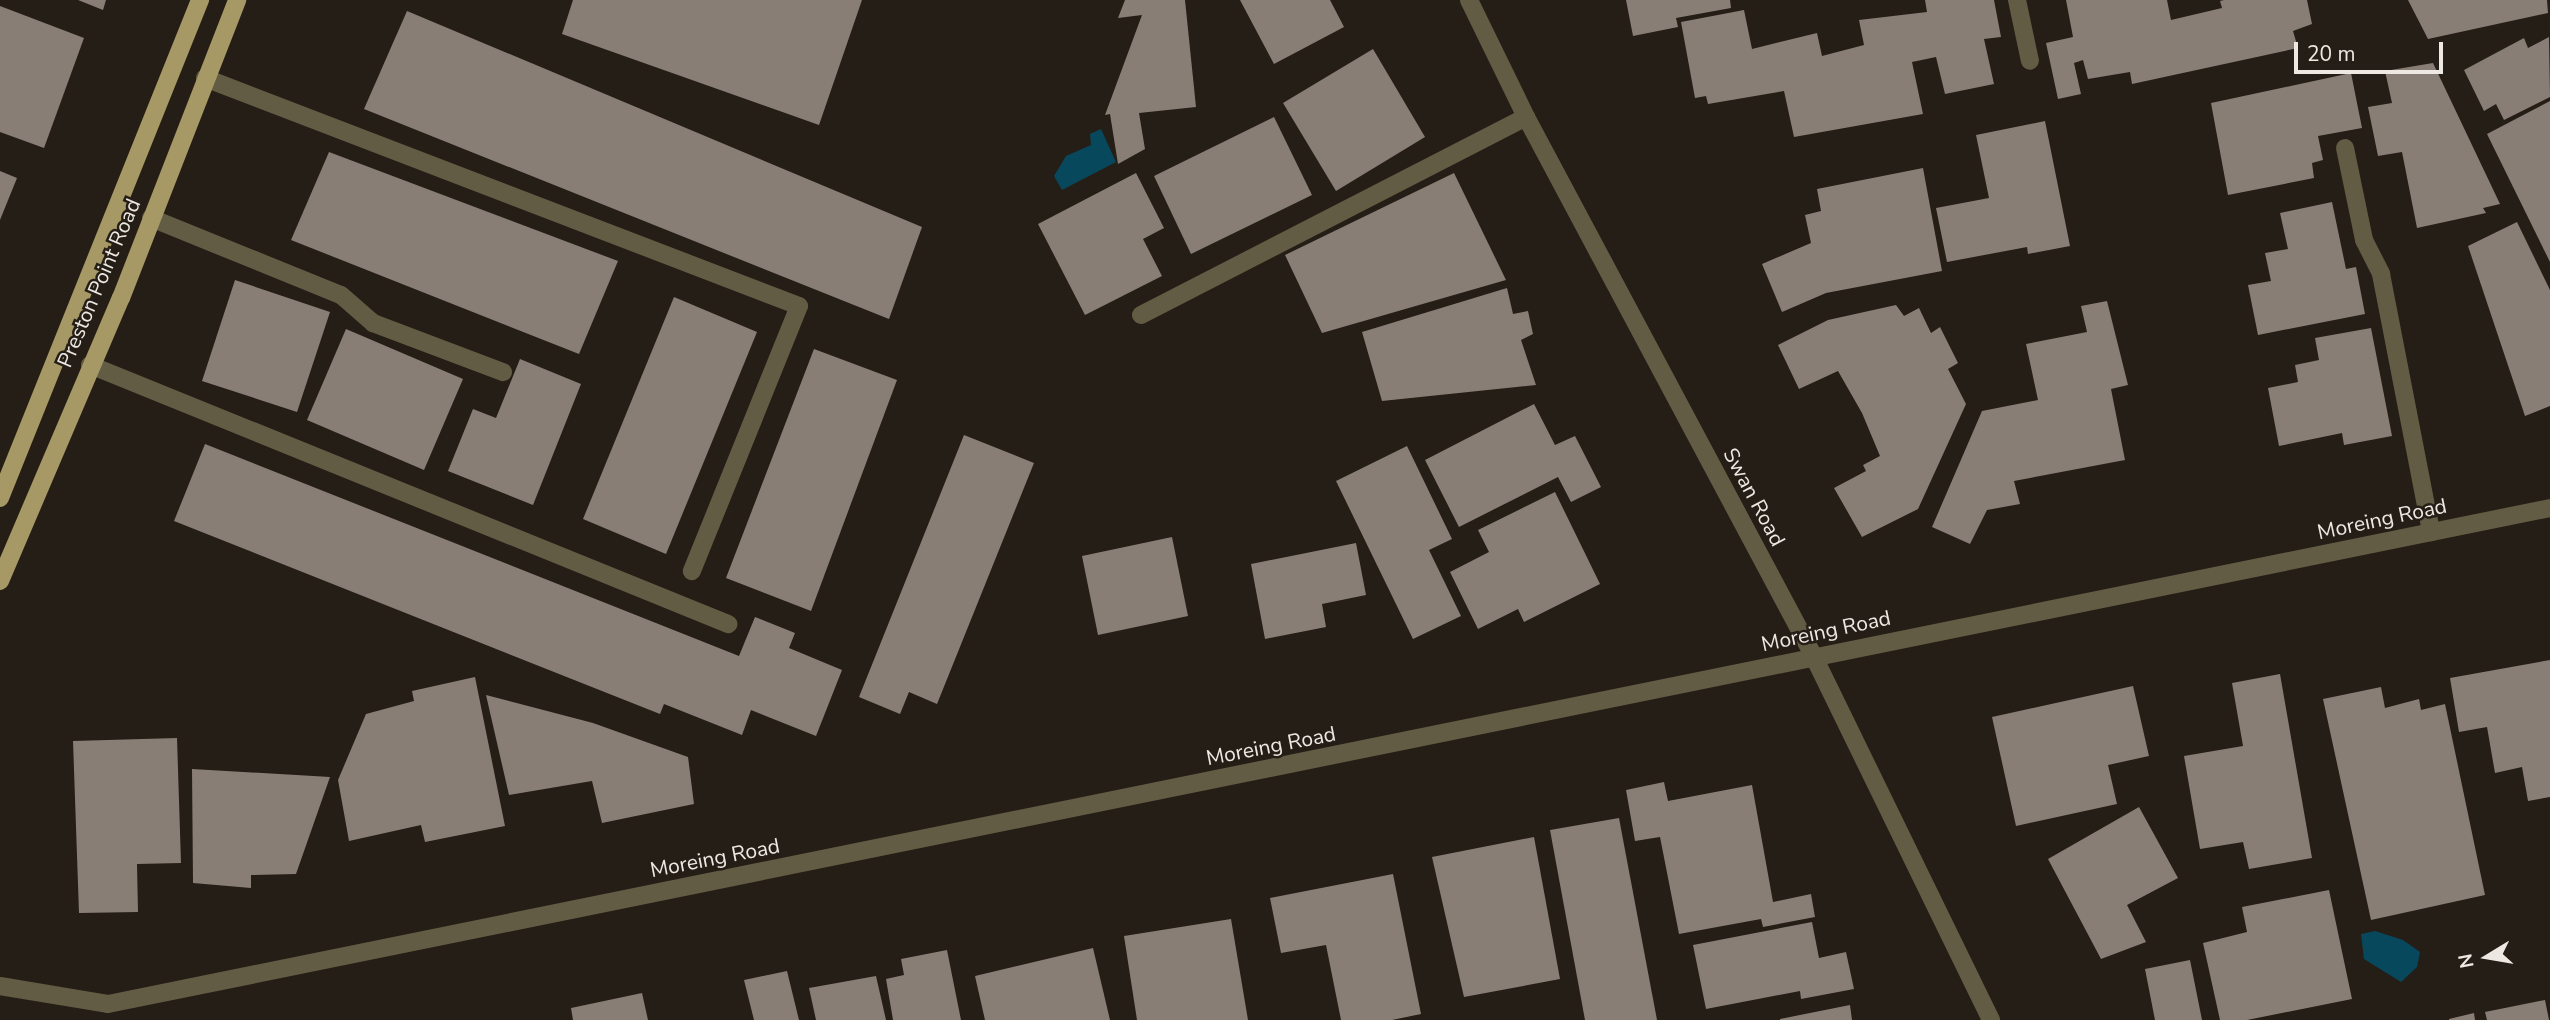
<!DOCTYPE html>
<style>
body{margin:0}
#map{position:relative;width:2550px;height:1020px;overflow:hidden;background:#251e16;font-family:"Nunito Sans",sans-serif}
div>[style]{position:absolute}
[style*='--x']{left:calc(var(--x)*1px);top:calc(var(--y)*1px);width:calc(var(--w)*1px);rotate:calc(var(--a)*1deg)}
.water>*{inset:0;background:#08485c}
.building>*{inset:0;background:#897e75}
.minor>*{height:18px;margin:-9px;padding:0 9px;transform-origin:9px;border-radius:9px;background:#635c44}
.major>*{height:18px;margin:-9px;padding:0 9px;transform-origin:9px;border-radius:9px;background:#a79965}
span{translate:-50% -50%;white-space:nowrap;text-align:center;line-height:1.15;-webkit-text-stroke:5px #251e16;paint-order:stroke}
.street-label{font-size:21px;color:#ede8e2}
.north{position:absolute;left:2452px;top:922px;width:70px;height:70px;-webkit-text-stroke:5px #251e16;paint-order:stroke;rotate:259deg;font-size:19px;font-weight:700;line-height:28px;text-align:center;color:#ede8e2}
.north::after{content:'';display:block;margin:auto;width:24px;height:32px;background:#ede8e2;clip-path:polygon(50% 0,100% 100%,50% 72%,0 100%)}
.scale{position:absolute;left:2294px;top:42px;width:149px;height:32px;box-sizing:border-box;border:4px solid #ede8e2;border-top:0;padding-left:9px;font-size:21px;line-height:24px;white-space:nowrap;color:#ede8e2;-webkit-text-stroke:5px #251e16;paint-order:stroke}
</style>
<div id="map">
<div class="water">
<i style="clip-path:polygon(1101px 129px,1116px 162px,1062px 190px,1054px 176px,1066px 156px,1091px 145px,1090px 134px)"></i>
<i style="clip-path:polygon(2375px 931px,2403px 940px,2420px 952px,2417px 967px,2401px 982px,2364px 959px,2361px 934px)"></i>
</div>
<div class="building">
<i style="clip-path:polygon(78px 0,106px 0,103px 10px)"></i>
<i style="clip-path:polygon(573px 0,862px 0,819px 125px,562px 34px)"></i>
<i style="clip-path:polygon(1125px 0,1185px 0,1196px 107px,1139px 113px,1145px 149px,1118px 164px,1110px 114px,1105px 115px,1142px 15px,1118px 18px)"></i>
<i style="clip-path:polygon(1240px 0,1330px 0,1344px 27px,1274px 64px)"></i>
<i style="clip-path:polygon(1626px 0,1730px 0,1731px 8px,1676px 18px,1678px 27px,1633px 36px)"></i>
<i style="clip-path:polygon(1925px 0,1994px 0,2001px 37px,1984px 39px,1994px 84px,1945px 94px,1936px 57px,1912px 62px,1923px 114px,1794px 137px,1784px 91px,1708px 104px,1706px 96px,1695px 98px,1681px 22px,1744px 10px,1752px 49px,1817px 33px,1822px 56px,1864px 45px,1859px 20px,1927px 12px)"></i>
<i style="clip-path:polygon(2066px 0,2167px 0,2171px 20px,2222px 8px,2220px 1px,2224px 0,2307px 0,2312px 24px,2293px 31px,2298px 48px,2132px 84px,2130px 72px,2088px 79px,2083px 60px,2074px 63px,2081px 94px,2058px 99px,2046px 43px,2073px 37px)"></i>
<i style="clip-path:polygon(2408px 0,2547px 0,2548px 13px,2428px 39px)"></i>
<i style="clip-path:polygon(0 6px,84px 38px,44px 148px,0 132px)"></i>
<i style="clip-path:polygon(407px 11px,922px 227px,889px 319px,364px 109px)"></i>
<i style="clip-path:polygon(2549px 37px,2550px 97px,2504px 120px,2496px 104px,2484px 111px,2464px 70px,2524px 38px,2528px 48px)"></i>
<i style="clip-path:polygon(1373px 49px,1425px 137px,1336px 191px,1283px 103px)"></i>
<i style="clip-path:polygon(2433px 63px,2500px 204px,2483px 208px,2486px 213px,2417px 228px,2402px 152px,2378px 156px,2368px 107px,2392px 103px,2385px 71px)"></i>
<i style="clip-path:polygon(2351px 73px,2362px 128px,2318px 136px,2323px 160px,2312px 163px,2314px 178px,2228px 195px,2211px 103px)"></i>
<i style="clip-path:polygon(2550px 101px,2550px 262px,2487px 134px)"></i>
<i style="clip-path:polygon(1274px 117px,1312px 195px,1191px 254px,1154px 176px)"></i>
<i style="clip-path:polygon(2045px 121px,2070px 246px,2028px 254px,2027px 247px,1947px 262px,1936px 208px,1989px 198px,1976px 135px)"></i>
<i style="clip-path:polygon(329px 152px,618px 261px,579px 354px,291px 240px)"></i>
<i style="clip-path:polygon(1923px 168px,1942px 271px,1826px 293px,1782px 312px,1762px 264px,1811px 243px,1805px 215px,1821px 211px,1817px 189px)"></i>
<i style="clip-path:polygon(0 171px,17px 178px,0 220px)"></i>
<i style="clip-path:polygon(1136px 173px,1164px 228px,1143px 239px,1162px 276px,1085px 315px,1038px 224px)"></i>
<i style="clip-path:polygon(1454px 173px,1506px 280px,1322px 333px,1285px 255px)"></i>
<i style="clip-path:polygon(2332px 202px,2346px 269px,2356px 267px,2365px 314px,2258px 335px,2248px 285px,2271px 281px,2265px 253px,2288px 249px,2280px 213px)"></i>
<i style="clip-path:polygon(2517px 222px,2550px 290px,2550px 406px,2525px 416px,2468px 246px)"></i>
<i style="clip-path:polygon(235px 280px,330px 312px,297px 412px,202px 381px)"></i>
<i style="clip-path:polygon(1507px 288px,1513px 314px,1528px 311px,1533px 334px,1521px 340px,1536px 385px,1382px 401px,1362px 332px)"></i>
<i style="clip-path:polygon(674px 297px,757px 332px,666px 554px,583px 519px)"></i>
<i style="clip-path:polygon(2107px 301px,2128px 385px,2111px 389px,2125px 460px,2014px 481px,2020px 504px,1987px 510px,1970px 544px,1932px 527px,1982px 411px,2038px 400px,2026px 344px,2087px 332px,2081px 306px)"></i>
<i style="clip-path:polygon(1896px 305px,1904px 316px,1919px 308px,1931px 333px,1940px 327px,1958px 363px,1948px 369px,1966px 404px,1918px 509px,1862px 537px,1834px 488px,1866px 471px,1863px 465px,1880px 456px,1862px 413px,1838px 371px,1799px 389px,1778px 345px,1828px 320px)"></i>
<i style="clip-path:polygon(2371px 328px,2392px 436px,2344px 445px,2342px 433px,2279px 446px,2268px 388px,2298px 382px,2295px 365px,2319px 360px,2315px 338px)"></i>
<i style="clip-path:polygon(346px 329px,463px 379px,424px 470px,307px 420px)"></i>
<i style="clip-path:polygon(814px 349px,897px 380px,811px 611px,726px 578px)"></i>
<i style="clip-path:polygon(520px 359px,581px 384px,533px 505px,448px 471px,473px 409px,496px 418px)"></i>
<i style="clip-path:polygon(1534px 404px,1555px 445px,1575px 436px,1601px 487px,1571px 502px,1558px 477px,1459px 527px,1425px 460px)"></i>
<i style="clip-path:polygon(964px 435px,1034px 463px,937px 704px,909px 692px,900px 714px,859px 697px)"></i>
<i style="clip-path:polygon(205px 444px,739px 656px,755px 617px,795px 633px,789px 648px,842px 670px,816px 736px,751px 710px,742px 735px,664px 704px,660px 714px,174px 521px)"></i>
<i style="clip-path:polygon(1407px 446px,1452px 539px,1429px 550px,1461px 616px,1413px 639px,1336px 481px)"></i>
<i style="clip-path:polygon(1555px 492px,1600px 584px,1524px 622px,1518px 609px,1478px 629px,1450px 572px,1489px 552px,1478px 530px)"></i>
<i style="clip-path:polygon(1172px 537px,1188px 616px,1098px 635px,1082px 556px)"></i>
<i style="clip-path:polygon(1356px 543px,1366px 595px,1322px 604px,1326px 627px,1265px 639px,1251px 564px)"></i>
<i style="clip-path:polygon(2550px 660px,2550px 797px,2528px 801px,2522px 767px,2495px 773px,2487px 727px,2459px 732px,2450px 678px)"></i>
<i style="clip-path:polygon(2280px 674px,2312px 858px,2249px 869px,2243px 842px,2200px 849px,2184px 756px,2243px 746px,2232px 683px)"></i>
<i style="clip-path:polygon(475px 677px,505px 826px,425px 842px,421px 825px,349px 841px,338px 780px,366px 714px,414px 701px,412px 691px)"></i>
<i style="clip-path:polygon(2133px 686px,2149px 756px,2108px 765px,2117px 804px,2016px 826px,1992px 717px)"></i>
<i style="clip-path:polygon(2381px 687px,2385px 708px,2419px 699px,2421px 710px,2445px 704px,2485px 895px,2371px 920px,2323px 699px)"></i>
<i style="clip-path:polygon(486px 695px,593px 723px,688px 757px,694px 804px,602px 823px,592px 781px,509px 795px)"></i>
<i style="clip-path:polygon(177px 738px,181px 863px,137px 864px,138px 912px,79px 913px,73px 741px)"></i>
<i style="clip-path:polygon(192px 769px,330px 777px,296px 874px,251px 875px,251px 888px,193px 883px)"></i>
<i style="clip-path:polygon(1664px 782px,1668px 801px,1752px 785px,1773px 902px,1811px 894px,1815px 917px,1763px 927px,1761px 919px,1679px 934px,1660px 837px,1635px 841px,1626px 790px)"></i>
<i style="clip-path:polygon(2139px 807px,2178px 878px,2127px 905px,2146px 942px,2101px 959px,2048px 859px)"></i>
<i style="clip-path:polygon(1619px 818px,1657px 1020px,1585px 1020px,1550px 830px)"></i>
<i style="clip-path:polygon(1534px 837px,1560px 979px,1464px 997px,1432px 857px)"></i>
<i style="clip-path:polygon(1393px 874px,1421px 1014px,1392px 1020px,1341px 1020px,1326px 945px,1281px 953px,1270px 898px)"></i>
<i style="clip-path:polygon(2329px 890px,2352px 999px,2247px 1020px,2220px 1020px,2203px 943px,2247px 932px,2242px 907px)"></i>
<i style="clip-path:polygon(1231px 919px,1248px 1020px,1137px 1020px,1124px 936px)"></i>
<i style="clip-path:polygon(1812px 922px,1819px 958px,1846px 952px,1854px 989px,1801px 999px,1800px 991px,1706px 1009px,1693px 945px)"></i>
<i style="clip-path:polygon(1093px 948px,1110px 1020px,985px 1020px,975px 976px)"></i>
<i style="clip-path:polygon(947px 950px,961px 1020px,893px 1020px,886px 979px,904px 975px,901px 959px)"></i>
<i style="clip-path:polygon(2190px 960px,2202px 1020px,2155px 1020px,2145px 969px)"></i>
<i style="clip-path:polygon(787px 971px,799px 1020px,754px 1020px,744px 980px)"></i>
<i style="clip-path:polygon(876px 976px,886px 1020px,816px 1020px,809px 988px)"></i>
<i style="clip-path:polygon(642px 993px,648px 1020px,573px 1020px,571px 1008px)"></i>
<i style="clip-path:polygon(2545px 1000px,2549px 1020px,2487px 1020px,2485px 1012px)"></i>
<i style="clip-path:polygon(1850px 1005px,1852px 1020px,1780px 1020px,1780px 1019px)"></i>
<i style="clip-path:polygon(2474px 1013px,2475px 1020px,2449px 1020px,2449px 1019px)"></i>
</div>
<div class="minor">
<i style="--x:1469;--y:0;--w:130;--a:64"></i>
<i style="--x:1526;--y:117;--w:610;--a:61.92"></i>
<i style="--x:1813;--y:655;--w:406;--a:64"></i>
<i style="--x:2017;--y:0;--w:62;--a:78"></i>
<i style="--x:205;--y:78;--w:636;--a:21"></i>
<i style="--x:799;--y:306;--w:286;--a:112"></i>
<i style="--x:2345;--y:148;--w:94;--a:78.3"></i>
<i style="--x:2364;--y:240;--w:38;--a:63"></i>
<i style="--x:2381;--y:274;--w:263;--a:79"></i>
<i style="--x:151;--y:218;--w:205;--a:22.1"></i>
<i style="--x:341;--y:295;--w:43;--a:41.2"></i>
<i style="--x:373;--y:323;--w:139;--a:20.7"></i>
<i style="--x:1141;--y:315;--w:433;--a:-27.2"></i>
<i style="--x:90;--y:365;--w:689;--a:22.09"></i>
<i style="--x:0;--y:986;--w:109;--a:9.5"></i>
<i style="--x:108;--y:1004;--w:2492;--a:-11.48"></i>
</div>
<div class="major">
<i style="--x:0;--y:498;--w:537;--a:-68.12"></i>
<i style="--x:0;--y:581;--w:308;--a:-66.9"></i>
<i style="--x:121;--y:298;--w:320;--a:-68.7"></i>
</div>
<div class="street-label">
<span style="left:99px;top:283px;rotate:-67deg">Preston Point Road</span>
<span style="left:1754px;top:497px;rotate:62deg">Swan Road</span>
<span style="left:2382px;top:519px;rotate:-12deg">Moreing Road</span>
<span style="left:1826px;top:631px;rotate:-12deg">Moreing Road</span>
<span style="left:1271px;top:746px;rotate:-11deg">Moreing Road</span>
<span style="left:715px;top:858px;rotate:-11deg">Moreing Road</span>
</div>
<div class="north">N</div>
<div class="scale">20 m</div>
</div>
